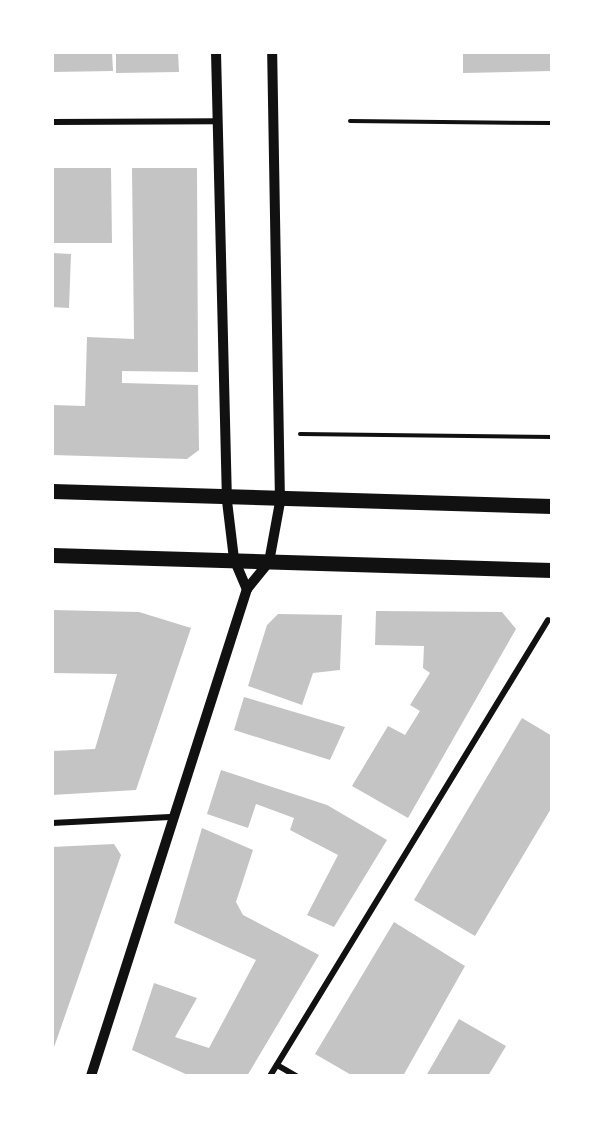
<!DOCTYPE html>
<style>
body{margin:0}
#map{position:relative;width:604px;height:1128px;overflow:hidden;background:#fff;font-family:Barlow,sans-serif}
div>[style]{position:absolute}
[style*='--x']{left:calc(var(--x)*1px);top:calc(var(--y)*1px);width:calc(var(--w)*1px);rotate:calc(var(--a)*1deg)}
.building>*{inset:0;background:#c4c4c4}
.path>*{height:4px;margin:-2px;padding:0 2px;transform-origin:2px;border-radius:2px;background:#111}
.minor>*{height:6px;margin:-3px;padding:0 3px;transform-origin:3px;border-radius:3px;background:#111}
.tertiary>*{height:10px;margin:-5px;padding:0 5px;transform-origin:5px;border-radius:5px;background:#111}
.primary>*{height:15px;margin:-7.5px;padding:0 7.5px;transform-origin:7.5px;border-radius:7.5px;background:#111}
span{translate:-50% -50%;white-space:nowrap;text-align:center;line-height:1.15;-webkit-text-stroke:4.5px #fff;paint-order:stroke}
.frame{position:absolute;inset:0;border:54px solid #fff;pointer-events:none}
</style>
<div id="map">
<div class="building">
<i style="clip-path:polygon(52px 52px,112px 52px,113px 71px,52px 72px)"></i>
<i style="clip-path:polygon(116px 52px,178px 52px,179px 72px,116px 73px)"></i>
<i style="clip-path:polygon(463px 52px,552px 52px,552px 71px,463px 73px)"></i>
<i style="clip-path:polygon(52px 168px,111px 168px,112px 243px,52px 243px)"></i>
<i style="clip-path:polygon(132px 168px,197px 168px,198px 372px,122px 371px,122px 383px,198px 385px,199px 450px,187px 459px,52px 455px,52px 405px,85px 406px,87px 337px,134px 339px)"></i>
<i style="clip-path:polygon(52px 253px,71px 254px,69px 308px,52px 307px)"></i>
<i style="clip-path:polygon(52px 610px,139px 612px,191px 628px,136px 790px,52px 795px,52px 751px,95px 749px,117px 674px,52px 673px)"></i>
<i style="clip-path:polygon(376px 611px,502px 612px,516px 629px,408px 818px,352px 786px,388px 726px,405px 735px,420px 711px,410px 705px,430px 673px,423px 668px,424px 646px,375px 645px)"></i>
<i style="clip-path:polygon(278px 614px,342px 615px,340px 670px,313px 673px,302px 705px,248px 686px,267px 625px)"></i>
<i style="clip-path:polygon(244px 697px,345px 727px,330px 760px,234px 730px)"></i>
<i style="clip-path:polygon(522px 718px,552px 736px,552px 807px,475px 936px,414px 900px)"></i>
<i style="clip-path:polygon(221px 770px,327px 805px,387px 840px,334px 927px,307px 915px,338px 855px,290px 830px,294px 818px,256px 804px,248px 828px,207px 814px)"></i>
<i style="clip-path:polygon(202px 828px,253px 850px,236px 902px,243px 915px,319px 955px,247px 1076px,190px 1076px,132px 1050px,154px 983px,197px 998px,175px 1037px,209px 1048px,256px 960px,174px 923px)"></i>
<i style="clip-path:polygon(114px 844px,121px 855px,52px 1053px,52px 847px)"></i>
<i style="clip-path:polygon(394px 922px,465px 966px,403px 1076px,353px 1076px,315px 1054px)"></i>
<i style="clip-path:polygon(459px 1019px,506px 1046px,488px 1076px,426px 1076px)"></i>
</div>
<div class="path">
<i style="--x:350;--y:121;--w:202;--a:0.6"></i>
<i style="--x:300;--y:434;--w:252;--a:0.7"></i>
</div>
<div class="minor">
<i style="--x:52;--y:122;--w:165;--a:-0.3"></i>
<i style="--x:52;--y:823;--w:118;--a:-2.9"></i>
<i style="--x:277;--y:1065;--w:22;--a:30"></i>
<i style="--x:270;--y:1076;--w:534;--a:-58.63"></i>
</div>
<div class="tertiary">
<i style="--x:216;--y:52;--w:449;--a:88.6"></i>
<i style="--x:227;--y:501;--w:58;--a:83.1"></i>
<i style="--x:234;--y:559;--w:33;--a:67"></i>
<i style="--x:91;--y:1076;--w:511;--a:-72.24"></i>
<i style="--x:247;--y:589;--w:35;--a:-51"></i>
<i style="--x:269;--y:562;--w:61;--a:-79.6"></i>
<i style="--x:280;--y:502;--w:450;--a:-91"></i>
</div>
<div class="primary">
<i style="--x:52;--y:491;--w:500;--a:1.72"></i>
<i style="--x:52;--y:555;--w:500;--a:1.72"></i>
</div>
<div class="frame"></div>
</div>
